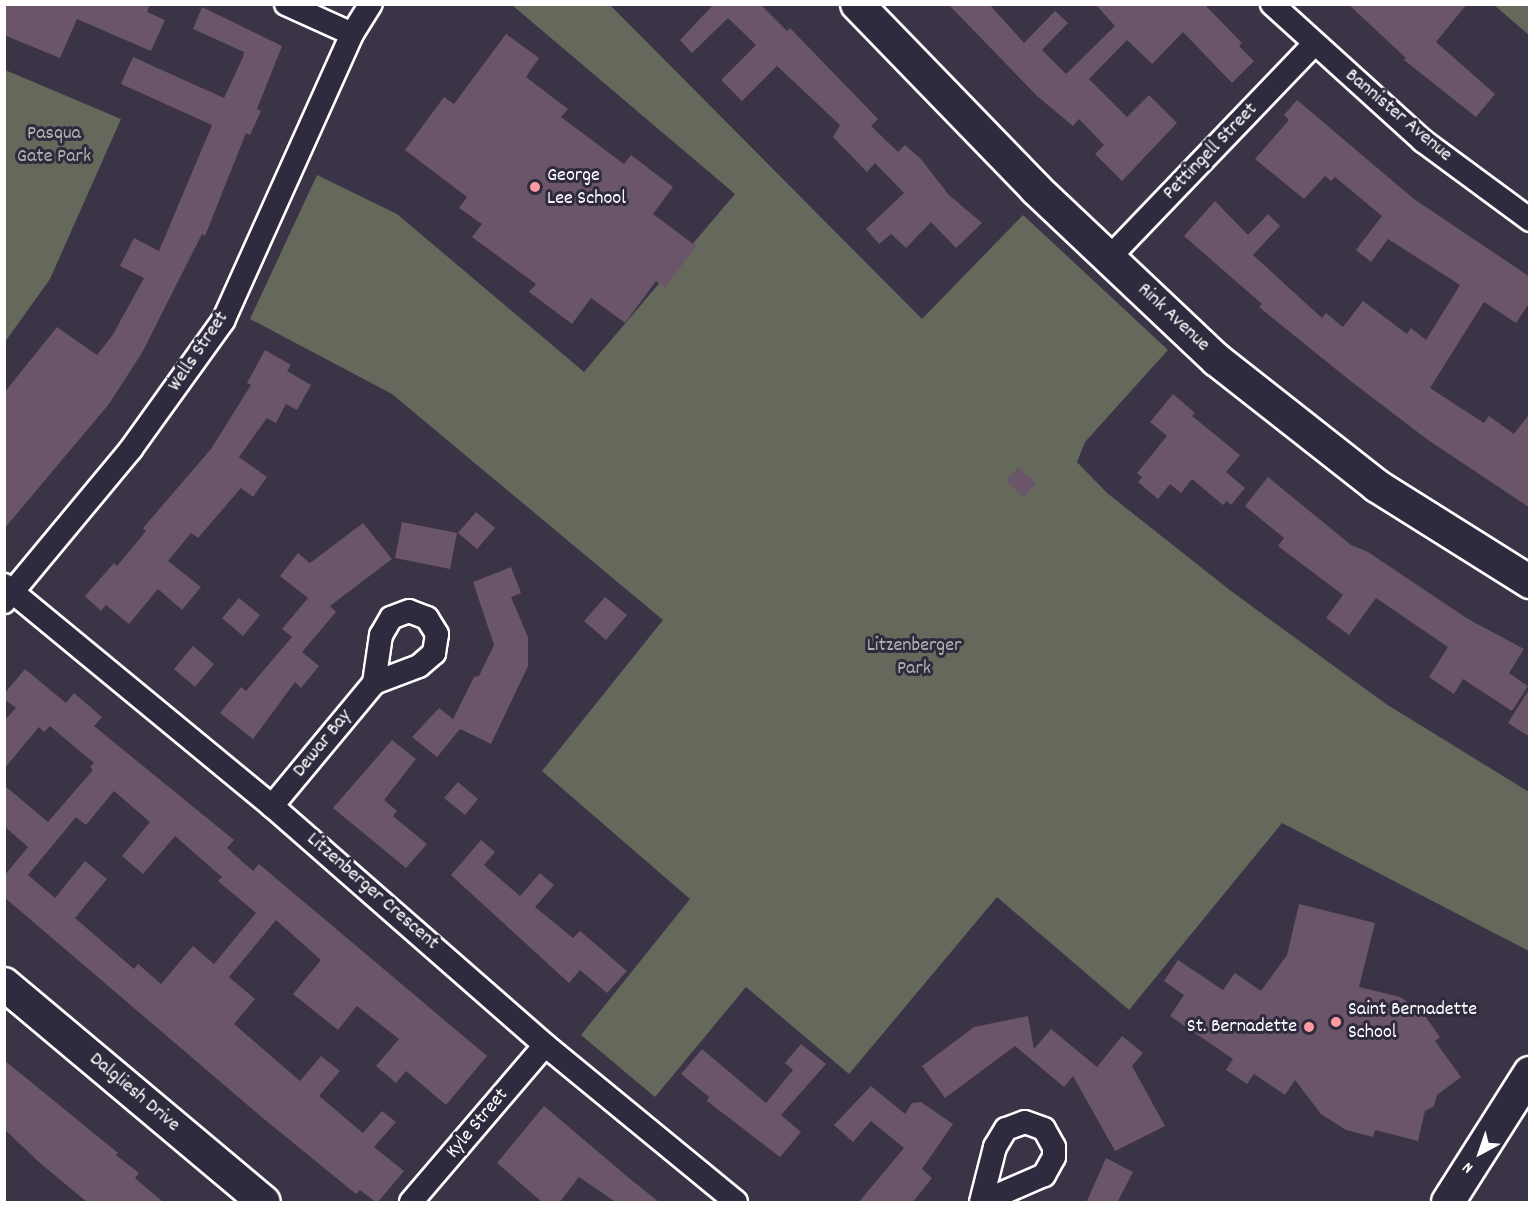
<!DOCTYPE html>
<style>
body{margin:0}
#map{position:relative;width:1534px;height:1207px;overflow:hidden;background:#3b3346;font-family:Dekko,sans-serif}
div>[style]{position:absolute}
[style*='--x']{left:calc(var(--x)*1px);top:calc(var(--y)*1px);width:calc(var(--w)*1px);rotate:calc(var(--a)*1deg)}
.green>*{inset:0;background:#65695b}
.building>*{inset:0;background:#6b5568}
.roads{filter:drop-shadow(2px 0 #fff) drop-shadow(-2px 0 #fff) drop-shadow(0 2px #fff) drop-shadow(0 -2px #fff)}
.street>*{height:22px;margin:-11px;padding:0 11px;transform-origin:11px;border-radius:11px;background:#2f2a3d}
.secondary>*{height:32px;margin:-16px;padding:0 16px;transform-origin:16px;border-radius:16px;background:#2f2a3d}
.dots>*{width:16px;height:16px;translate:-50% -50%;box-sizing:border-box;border:3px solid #2f2a3d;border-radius:50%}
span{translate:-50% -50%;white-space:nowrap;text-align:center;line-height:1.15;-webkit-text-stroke:6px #2f2a3d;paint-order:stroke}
.street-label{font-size:20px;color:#fff}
.park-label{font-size:20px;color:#b2b4ad}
.poi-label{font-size:20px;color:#fff}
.left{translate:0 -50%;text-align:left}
.right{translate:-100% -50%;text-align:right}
.frame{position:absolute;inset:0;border:6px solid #fff;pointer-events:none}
.north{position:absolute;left:1450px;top:1123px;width:60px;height:60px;-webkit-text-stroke:4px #2f2a3d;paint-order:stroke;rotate:220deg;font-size:16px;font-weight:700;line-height:24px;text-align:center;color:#fff}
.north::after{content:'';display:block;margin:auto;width:21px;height:27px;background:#fff;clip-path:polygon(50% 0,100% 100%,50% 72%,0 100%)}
</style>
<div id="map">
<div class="green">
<i style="clip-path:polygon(512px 5px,610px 5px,922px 319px,1023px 215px,1168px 350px,1085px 442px,1077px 462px,1107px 493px,1231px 591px,1386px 704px,1529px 792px,1529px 951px,1282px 823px,1129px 1010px,997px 897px,849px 1074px,746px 987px,655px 1097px,581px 1035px,690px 899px,542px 771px,663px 620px,392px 394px,250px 319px,317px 175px,397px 214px,584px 372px,735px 194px)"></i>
<i style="clip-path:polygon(1494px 5px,1529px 5px,1529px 35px)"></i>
<i style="clip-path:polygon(5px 70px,121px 119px,50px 279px,5px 342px)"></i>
</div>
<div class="building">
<i style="clip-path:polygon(4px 4px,150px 4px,147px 12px,165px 20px,151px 51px,77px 19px,60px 58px,4px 35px)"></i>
<i style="clip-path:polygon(714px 4px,760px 4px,787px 31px,790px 28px,878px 119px,871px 126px,898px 152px,905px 145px,920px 158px,949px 195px,982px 223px,956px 248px,931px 222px,906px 248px,891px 234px,879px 244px,866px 229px,904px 193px,875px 163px,867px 172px,833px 137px,840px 125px,777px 66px,742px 101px,721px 80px,756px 45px,728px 18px,692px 53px,680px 40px)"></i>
<i style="clip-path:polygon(948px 4px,989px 4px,1024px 43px,1055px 11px,1068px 23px,1042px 50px,1066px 74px,1115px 26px,1095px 4px,1204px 4px,1242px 43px,1239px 46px,1254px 61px,1232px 83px,1183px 32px,1152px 64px,1127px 40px,1089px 79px,1127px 117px,1149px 95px,1177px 123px,1122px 181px,1095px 154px,1104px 145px,1079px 119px,1073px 126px,1037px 96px)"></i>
<i style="clip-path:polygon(1348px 4px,1467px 4px,1436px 42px,1495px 94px,1476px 117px,1404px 60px,1406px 58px)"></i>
<i style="clip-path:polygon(202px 7px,282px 46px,257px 109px,261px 111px,250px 135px,246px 133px,205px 236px,202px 234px,143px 351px,109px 404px,4px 529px,4px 393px,57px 327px,97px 355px,112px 336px,144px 278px,120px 266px,134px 238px,159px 251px,212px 125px,121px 84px,133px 57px,224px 98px,243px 57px,244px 52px,193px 29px)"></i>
<i style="clip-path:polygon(506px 34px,539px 58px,526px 77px,568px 109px,561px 117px,624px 164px,631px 155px,673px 187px,653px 214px,696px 246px,665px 288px,656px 281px,625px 323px,591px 298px,572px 324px,529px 292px,536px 284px,472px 237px,482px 224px,459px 208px,467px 197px,405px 150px,444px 97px,454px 104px)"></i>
<i style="clip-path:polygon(1297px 100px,1414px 199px,1530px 277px,1530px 302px,1516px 323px,1484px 302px,1430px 388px,1484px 423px,1489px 416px,1514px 434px,1530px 413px,1530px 508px,1428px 440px,1348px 379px,1259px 307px,1262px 304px,1184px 236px,1215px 201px,1248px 235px,1268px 214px,1280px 226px,1253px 255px,1322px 318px,1326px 313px,1343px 327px,1363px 301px,1407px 334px,1411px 328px,1426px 340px,1460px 285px,1388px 239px,1371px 262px,1356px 250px,1382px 216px,1335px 177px,1331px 181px,1325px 176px,1304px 199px,1255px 159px,1289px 120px,1284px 115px)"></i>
<i style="clip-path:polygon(265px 350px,291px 365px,287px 371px,311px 385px,297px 410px,286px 404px,276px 423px,267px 418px,239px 457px,267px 477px,253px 497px,241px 488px,198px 538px,191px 533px,168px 561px,201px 587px,182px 610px,158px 589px,129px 624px,106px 605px,101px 611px,85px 596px,114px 563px,117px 566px,146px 531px,143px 528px,211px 449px,251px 385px,247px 383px)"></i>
<i style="clip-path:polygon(1173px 394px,1195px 413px,1192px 416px,1240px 455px,1226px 472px,1245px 488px,1231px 505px,1227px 501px,1223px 505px,1192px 479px,1181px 493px,1170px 484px,1158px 499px,1138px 482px,1142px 477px,1137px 473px,1167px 436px,1150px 422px)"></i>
<i style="clip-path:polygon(1018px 467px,1036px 483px,1024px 497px,1006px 481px)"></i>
<i style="clip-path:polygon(1268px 477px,1351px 545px,1368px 552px,1468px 619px,1524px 649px,1509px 673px,1528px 686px,1512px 711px,1463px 679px,1454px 694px,1429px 677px,1448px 647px,1376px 598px,1349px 635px,1326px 618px,1343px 595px,1278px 546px,1284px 538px,1245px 506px)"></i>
<i style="clip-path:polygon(476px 512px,495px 528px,477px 549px,458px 533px)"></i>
<i style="clip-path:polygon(402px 522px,457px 533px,450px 569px,395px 558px)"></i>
<i style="clip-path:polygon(363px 523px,392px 559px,330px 606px,336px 612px,302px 652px,319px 666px,301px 688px,295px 682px,253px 739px,220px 713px,241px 687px,246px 691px,292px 637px,282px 629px,308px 598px,280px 576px,298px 553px,310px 563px)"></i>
<i style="clip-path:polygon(511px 567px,521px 593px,511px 597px,528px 637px,528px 666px,491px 744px,460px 729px,437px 757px,412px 737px,439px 708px,453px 719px,474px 677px,479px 676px,494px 645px,473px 582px)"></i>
<i style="clip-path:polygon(605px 597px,627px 615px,606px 640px,584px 621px)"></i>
<i style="clip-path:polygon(239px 598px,260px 615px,243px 636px,222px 618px)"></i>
<i style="clip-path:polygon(193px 646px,214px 664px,195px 687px,174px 669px)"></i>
<i style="clip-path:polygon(evenodd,25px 669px,66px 703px,74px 693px,102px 717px,94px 726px,234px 840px,227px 848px,253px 871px,259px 864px,487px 1056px,446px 1105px,406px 1071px,396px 1083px,376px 1066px,399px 1039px,357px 1006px,338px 1030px,293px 994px,321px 960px,276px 920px,229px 977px,255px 999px,234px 1024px,300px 1081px,321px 1056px,340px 1071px,319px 1096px,363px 1133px,382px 1111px,396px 1122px,374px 1147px,404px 1171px,377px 1203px,360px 1190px,356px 1194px,264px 1119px,4px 897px,4px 876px,28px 847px,4px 826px,4px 785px,48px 822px,93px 770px,90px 767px,94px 763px,50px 726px,44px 732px,39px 727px,4px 769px,4px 721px,16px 708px,4px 699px,4px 694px,25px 669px,114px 791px,150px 822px,122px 856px,143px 874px,175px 836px,222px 877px,218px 881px,256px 913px,214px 964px,193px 946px,161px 984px,138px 964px,134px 969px,75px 918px,107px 879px,85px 861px,55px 898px,28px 875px,76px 817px,86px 825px,114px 791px)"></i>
<i style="clip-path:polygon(1530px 688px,1530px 737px,1508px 723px)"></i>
<i style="clip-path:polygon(392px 740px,416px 759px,384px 800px,397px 811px,393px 816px,427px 844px,406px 868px,333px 808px)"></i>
<i style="clip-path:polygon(458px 782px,478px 799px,465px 815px,444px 798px)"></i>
<i style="clip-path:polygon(481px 840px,495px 852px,484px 865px,520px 896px,540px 873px,554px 885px,535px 907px,573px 938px,580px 931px,627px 971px,607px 993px,580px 970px,569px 983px,451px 875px)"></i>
<i style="clip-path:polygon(1299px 904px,1375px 923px,1359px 987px,1400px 997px,1423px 1013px,1440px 1037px,1435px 1041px,1461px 1077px,1437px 1095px,1434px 1106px,1425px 1111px,1418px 1141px,1375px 1130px,1373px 1137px,1346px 1130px,1321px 1114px,1295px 1080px,1285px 1095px,1254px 1074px,1247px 1084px,1226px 1070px,1233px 1059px,1170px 1016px,1184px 995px,1164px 981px,1178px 960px,1223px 990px,1235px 973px,1261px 991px,1287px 955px)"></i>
<i style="clip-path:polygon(1028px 1016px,1034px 1049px,1051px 1029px,1097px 1067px,1122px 1036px,1143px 1053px,1132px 1066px,1165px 1126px,1115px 1151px,1073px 1076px,1064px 1087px,1015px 1046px,945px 1098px,922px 1066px,974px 1027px)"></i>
<i style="clip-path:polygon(801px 1044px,826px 1064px,781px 1115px,801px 1132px,780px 1157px,707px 1101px,709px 1097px,681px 1074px,702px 1049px,766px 1103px,793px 1070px,785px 1063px)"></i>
<i style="clip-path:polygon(4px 1060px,118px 1153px,116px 1155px,139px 1173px,135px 1178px,164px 1203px,88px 1203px,40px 1163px,4px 1129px)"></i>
<i style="clip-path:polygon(871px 1086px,905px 1114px,912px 1103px,921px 1102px,953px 1124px,922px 1169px,932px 1178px,912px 1203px,858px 1203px,904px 1148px,871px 1121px,853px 1142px,834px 1125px)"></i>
<i style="clip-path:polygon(544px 1106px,629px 1178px,660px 1203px,617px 1203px,579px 1177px,559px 1203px,543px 1203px,497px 1163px)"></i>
<i style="clip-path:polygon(1106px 1158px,1133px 1172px,1117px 1203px,1086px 1203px)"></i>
</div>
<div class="roads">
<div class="street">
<i style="--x:286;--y:4;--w:72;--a:24.4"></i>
<i style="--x:1272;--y:4;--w:204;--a:42.2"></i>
<i style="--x:1423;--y:141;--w:133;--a:36.4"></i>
<i style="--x:1109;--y:258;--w:295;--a:-46.2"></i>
<i style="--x:4;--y:585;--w:347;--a:39.5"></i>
<i style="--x:272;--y:806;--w:363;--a:41.2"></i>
<i style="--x:545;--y:1045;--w:247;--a:39.4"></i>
<i style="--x:4;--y:602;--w:199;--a:-50.3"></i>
<i style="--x:131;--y:449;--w:158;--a:-54.3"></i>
<i style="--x:223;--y:321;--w:315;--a:-65.8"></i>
<i style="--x:352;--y:34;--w:36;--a:-58"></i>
<i style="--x:272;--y:806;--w:160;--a:-50.3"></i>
<i style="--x:374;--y:683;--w:48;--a:-20.7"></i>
<i style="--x:419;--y:666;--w:20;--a:-41"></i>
<i style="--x:434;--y:653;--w:19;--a:-81"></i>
<i style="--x:437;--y:634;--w:19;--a:-122"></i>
<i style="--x:427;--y:618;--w:19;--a:-159"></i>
<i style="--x:409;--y:611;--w:19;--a:159"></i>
<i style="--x:391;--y:618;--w:20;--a:120"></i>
<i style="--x:381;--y:635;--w:49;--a:98.3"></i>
<i style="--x:411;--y:1202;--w:206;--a:-49.5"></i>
<i style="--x:981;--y:1202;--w:57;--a:-75.7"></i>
<i style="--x:995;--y:1147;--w:21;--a:-59"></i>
<i style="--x:1006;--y:1129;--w:20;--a:-20"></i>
<i style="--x:1025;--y:1122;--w:20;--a:20"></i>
<i style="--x:1044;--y:1129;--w:21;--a:61"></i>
<i style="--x:1054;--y:1147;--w:10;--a:90"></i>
<i style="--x:1054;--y:1157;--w:21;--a:119"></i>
<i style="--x:1044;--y:1175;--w:68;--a:156.5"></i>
</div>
<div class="secondary">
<i style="--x:857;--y:4;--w:257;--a:45.9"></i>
<i style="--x:1036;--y:189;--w:249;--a:43.4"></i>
<i style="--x:1217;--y:360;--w:204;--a:38.2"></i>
<i style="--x:1377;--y:486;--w:181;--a:32.1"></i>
<i style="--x:4;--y:984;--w:339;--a:40"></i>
<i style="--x:1448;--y:1202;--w:153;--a:-57.6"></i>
</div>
</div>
<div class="dots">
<i style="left:535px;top:187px;background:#ff9aa2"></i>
<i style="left:1336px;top:1022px;background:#ff9aa2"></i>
<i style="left:1309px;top:1027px;background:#ff9aa2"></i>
</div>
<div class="street-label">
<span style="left:1398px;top:116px;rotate:40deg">Bannister Avenue</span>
<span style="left:1211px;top:152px;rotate:-46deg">Pettingell Street</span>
<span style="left:1173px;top:318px;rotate:43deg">Rink Avenue</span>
<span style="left:199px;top:352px;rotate:-56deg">Wells Street</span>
<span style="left:323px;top:744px;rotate:-51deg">Dewar Bay</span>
<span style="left:372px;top:892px;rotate:41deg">Litzenberger Crescent</span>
<span style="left:134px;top:1093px;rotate:40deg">Dalgliesh Drive</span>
<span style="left:478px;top:1124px;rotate:-50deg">Kyle Street</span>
</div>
<div class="park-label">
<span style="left:54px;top:146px">Pasqua<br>Gate Park</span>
<span style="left:914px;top:658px">Litzenberger<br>Park</span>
</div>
<div class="poi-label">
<span class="left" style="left:547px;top:188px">George<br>Lee School</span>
<span class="left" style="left:1348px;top:1022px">Saint Bernadette<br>School</span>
<span class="right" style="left:1297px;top:1027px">St. Bernadette</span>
</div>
<div class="frame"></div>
<div class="north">N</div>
</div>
